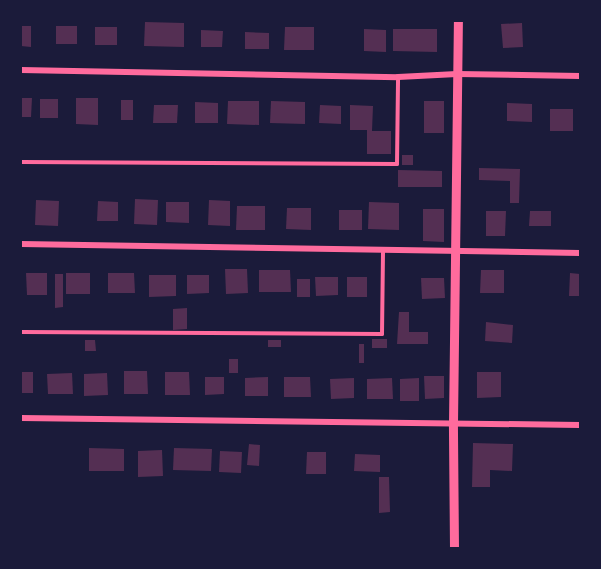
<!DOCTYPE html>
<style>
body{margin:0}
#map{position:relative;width:601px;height:569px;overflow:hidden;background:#1b1b3a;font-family:"IBM Plex Sans",sans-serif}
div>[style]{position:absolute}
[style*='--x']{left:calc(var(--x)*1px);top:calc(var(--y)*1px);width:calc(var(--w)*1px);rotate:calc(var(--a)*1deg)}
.building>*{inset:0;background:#542f53}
.service>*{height:4px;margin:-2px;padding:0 2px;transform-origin:2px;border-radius:2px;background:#ff6b9d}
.minor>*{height:6px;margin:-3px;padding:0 3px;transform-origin:3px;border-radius:3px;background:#ff6b9d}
.secondary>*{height:9px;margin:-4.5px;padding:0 4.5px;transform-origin:4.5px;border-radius:4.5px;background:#ff6b9d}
span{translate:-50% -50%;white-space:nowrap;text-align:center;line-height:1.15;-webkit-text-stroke:6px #1b1b3a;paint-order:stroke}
.frame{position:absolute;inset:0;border:22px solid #1b1b3a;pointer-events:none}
</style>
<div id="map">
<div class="building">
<i style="clip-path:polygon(145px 22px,184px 23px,184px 47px,144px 46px)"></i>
<i style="clip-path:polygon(522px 23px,523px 47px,503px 48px,501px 24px)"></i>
<i style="clip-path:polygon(21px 26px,31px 26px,31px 47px,21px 46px)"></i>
<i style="clip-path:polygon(56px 26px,77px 26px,77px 44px,56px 44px)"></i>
<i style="clip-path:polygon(95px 27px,117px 27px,117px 45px,95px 45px)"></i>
<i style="clip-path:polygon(285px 27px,314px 27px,314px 50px,284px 50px)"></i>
<i style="clip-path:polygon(364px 29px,386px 30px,386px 52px,364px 51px)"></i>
<i style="clip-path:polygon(393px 29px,437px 29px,437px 52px,393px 51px)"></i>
<i style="clip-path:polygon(201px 30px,223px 31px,222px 47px,201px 47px)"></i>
<i style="clip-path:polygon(245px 32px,269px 33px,269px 49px,245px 49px)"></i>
<i style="clip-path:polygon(21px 98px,32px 98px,31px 117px,21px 117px)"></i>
<i style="clip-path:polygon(76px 98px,98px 98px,98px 125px,76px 124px)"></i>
<i style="clip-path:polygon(40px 99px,58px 99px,58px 118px,40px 118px)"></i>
<i style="clip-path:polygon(121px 100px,133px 100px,133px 120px,121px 120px)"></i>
<i style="clip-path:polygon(228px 101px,259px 101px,259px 125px,227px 124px)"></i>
<i style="clip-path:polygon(271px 101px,305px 102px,305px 124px,270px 123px)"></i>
<i style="clip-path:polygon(424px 101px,444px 101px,444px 133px,424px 133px)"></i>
<i style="clip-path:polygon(195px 102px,218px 103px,218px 123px,195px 123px)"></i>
<i style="clip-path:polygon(507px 103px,532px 104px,532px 122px,507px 121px)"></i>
<i style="clip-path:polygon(154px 105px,178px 105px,177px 123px,153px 123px)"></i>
<i style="clip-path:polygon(320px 105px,341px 106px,341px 124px,319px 123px)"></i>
<i style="clip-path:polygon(350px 105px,373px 106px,372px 131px,391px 131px,391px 154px,367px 154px,367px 130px,350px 130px)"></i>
<i style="clip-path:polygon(550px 109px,573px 109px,573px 131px,550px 131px)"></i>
<i style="clip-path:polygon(402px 155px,413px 155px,413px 165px,402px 165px)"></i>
<i style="clip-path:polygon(479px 168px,520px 169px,519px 203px,510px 203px,510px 181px,479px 180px)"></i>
<i style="clip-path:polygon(398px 170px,442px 171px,442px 187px,398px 187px)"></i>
<i style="clip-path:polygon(135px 199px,158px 200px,157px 225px,134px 224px)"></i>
<i style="clip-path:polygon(36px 200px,59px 201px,58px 226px,35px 225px)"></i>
<i style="clip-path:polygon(209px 200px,230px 201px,230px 226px,208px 225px)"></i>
<i style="clip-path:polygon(98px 201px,118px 202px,118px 221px,97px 221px)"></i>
<i style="clip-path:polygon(166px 202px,189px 202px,189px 223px,166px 222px)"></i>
<i style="clip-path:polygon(369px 202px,399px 203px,399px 230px,368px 229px)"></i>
<i style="clip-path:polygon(237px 206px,265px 206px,265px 230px,236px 230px)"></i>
<i style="clip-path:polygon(287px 208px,311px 208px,311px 230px,286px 229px)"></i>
<i style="clip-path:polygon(423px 209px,444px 209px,444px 242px,423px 241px)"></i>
<i style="clip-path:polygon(339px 210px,362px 210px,362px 230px,339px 230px)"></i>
<i style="clip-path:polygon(486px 211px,506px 211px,505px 236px,486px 236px)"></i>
<i style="clip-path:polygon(530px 211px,551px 211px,551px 226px,529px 226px)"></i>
<i style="clip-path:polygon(225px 269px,247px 269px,248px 293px,226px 294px)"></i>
<i style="clip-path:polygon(259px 270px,290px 270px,291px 292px,259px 292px)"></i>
<i style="clip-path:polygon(481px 270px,504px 270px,504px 293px,480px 293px)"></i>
<i style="clip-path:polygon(26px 273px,47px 273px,47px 295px,27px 295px)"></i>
<i style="clip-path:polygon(66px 273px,90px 273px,90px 294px,66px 294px)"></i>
<i style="clip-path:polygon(108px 273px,134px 273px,135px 293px,108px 293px)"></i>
<i style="clip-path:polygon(570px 273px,580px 274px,580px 296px,569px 296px)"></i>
<i style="clip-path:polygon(55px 274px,63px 274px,63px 307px,55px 308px)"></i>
<i style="clip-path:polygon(149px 275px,176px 275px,176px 296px,149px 297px)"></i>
<i style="clip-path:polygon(187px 275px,209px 275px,209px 293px,187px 294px)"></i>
<i style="clip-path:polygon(315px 277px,338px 277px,338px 295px,316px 296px)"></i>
<i style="clip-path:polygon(347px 277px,367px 277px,367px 297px,347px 297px)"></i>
<i style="clip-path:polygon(421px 278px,444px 278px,445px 298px,422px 299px)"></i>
<i style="clip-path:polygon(297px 279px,310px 279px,310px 297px,297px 297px)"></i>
<i style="clip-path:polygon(187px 308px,187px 329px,173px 330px,173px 309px)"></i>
<i style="clip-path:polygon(399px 312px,409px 312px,409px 332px,428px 332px,428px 344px,397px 344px)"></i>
<i style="clip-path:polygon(486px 322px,513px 325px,512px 343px,485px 341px)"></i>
<i style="clip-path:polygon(372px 339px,387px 339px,387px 348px,372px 348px)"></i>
<i style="clip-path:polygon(85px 340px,95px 340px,96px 351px,85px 351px)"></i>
<i style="clip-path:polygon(268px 340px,281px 340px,281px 347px,268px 347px)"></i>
<i style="clip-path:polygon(359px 344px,364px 344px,364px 363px,359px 363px)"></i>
<i style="clip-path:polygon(229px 359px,238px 359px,238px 373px,229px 373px)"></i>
<i style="clip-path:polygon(124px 371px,147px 371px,148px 394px,124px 394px)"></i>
<i style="clip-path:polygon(21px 372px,33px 372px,33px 393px,21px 393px)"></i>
<i style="clip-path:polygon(165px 372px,189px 372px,190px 395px,165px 395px)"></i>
<i style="clip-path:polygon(477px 372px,501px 372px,501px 397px,477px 398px)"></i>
<i style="clip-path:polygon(72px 373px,73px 394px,48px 394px,47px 374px)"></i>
<i style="clip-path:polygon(107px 373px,108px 395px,84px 396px,84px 374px)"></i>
<i style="clip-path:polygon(424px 376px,444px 376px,444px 398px,425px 399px)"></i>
<i style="clip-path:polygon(205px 377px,224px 377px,224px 394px,205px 395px)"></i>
<i style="clip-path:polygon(268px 377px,268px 396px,245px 396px,245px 378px)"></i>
<i style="clip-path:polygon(284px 377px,310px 377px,311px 397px,284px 397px)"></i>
<i style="clip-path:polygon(354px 378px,354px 398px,331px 399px,330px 379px)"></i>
<i style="clip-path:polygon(392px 378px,393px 399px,367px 399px,367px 379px)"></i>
<i style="clip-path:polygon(419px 378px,419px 401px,400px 401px,400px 379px)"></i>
<i style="clip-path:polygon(473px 443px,513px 444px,512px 471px,490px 470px,490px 487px,472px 487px)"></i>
<i style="clip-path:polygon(249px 444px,260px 445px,259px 466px,247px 465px)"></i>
<i style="clip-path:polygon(89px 448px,124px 449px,124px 471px,89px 471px)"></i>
<i style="clip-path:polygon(174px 448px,212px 449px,211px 471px,173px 470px)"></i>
<i style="clip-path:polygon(162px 450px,163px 476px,138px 477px,138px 451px)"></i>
<i style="clip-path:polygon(220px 451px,242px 452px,241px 473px,219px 472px)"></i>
<i style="clip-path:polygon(307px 452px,326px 452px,326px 474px,306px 474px)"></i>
<i style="clip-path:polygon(355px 454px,380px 455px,380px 472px,354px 471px)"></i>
<i style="clip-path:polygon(379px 477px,389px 477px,390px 512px,379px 513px)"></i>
</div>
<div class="service">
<i style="--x:21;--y:162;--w:376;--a:0.3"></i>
<i style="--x:397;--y:164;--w:87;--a:-89.3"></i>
<i style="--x:21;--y:332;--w:361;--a:0.3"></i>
<i style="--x:382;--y:334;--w:84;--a:-89.3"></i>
</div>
<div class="minor">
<i style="--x:21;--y:70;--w:377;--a:1.1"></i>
<i style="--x:398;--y:77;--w:59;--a:-2.9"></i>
<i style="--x:457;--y:74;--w:123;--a:0.9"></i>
<i style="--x:21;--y:244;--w:559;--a:0.92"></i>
<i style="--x:21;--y:418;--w:559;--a:0.72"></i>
</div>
<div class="secondary">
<i style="--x:454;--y:548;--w:125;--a:-90.5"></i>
<i style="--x:453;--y:423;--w:402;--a:-89.3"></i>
</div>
<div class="frame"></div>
</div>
